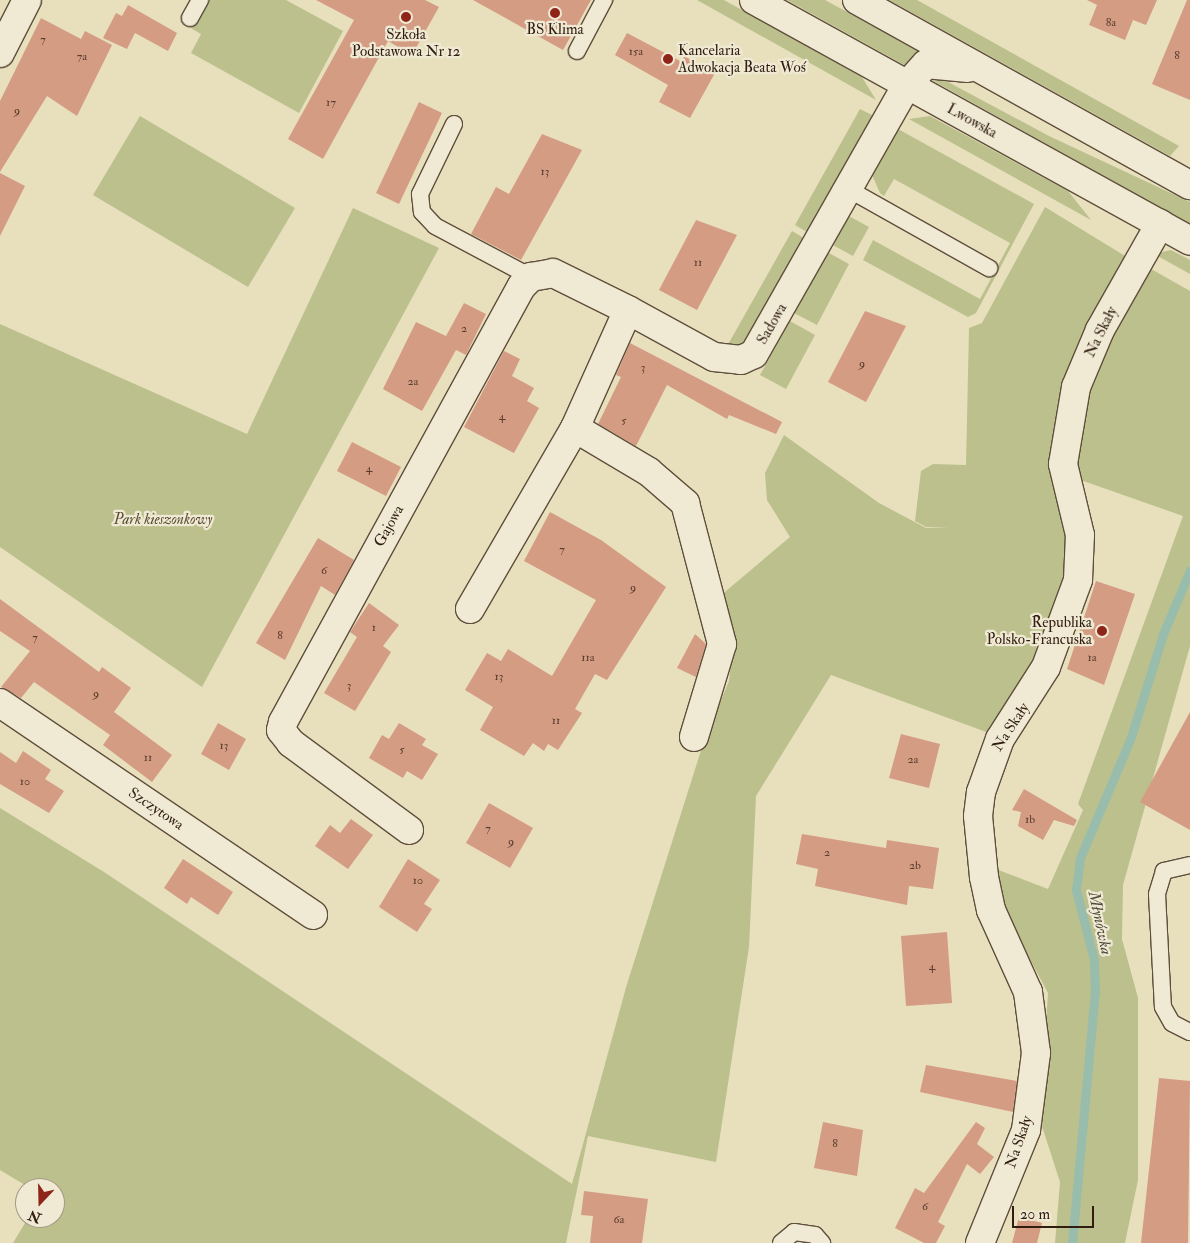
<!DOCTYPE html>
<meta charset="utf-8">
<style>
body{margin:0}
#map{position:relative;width:1190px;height:1243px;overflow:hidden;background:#e8dfbd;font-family:"IM FELL Double Pica",serif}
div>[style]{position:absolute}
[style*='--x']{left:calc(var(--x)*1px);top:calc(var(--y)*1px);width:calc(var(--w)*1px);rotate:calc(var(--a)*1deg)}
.green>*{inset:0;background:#bbc08d}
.stream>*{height:9px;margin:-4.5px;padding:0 4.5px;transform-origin:4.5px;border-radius:4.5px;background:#98bdac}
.building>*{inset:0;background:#d59c84}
.roads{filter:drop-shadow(1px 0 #5f4e3b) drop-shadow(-1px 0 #5f4e3b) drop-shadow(0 1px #5f4e3b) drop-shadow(0 -1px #5f4e3b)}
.lane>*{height:16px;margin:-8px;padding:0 8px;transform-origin:8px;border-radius:8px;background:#f0ead4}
.street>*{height:28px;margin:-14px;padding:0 14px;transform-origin:14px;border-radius:14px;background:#f0ead4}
.secondary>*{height:28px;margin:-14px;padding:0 14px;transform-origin:14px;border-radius:14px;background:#f0ead4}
.dots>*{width:14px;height:14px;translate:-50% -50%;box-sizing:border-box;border:2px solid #f0ead4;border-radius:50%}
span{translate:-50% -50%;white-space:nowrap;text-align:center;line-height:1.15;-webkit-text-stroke:4.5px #f0ead4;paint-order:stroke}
.number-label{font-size:12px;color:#5a3d2d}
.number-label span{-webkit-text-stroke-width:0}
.poi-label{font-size:15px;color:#311d10}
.left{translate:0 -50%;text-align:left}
.right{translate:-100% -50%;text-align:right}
.street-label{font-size:15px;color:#311d10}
.park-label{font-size:15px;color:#5a4e36;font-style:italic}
.water-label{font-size:16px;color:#504d3f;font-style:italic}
.north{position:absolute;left:15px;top:1178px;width:50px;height:50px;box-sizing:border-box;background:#f0ead4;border:1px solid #a49886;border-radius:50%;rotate:201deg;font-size:14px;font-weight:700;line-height:20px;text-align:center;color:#311d10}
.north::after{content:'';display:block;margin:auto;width:18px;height:22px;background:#8f2418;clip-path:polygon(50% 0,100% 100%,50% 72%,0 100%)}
.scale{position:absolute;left:1012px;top:1206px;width:82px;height:22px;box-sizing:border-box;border:2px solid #311d10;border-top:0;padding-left:6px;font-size:15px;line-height:18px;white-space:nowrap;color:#311d10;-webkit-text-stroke:4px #f0ead4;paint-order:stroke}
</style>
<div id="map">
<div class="green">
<i style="clip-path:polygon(204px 0,286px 0,343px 31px,299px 113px,191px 53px,201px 34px,189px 27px)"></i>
<i style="clip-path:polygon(697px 0,724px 0,862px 77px,876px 100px)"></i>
<i style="clip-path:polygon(787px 0,825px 0,926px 55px,906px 66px)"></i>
<i style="clip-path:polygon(889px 0,917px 0,1179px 146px,1170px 156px)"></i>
<i style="clip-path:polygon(935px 75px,1049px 136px,1190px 202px,1190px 224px,930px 79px)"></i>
<i style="clip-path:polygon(860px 109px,876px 117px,810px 234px,795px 225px)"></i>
<i style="clip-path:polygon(140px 116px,295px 208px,248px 287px,93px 195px)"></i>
<i style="clip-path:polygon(930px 116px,1068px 191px,1091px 220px,909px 119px)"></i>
<i style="clip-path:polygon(898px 129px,1034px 204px,976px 313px,968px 317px,863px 260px,873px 240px,980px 299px,1010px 243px,894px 179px,884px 196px,880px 193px,872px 175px)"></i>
<i style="clip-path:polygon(1045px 207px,1130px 259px,1095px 328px,1060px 508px,1068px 545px,1068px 578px,1036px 664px,989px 733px,831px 675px,756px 796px,749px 947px,716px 1162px,588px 1136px,566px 1243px,13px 1243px,28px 1218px,55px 1218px,55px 1188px,30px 1188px,0 1170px,0 808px,104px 872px,572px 1184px,627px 984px,704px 741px,729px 681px,732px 648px,720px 596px,790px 537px,767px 500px,765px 473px,784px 435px,879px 503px,926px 528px,949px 528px,926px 527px,915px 521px,921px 471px,933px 464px,966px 465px,969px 328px,982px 323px)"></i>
<i style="clip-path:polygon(353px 208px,439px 248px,202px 687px,0 547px,0 324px,247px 434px)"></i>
<i style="clip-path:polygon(847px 215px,869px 227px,853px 256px,831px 244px)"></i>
<i style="clip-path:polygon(792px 231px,807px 240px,753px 337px,742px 346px,726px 348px)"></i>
<i style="clip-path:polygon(1171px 250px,1190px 260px,1190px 274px,1154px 254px)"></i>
<i style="clip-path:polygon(827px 252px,849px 264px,817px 325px,794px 313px)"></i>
<i style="clip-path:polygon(1144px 265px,1190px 291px,1190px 646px,1123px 885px,1122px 939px,1138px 998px,1138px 1180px,1125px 1243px,1055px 1243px,1060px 1182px,1040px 1120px,1048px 993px,1004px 911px,993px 868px,1048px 889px,1083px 810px,1078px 804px,1183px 516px,1072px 477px,1075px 417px)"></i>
<i style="clip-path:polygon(790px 321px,815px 335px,786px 389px,760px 375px)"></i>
</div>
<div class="stream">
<i style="--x:1072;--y:1243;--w:252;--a:-84.8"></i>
<i style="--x:1095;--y:992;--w:32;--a:-92"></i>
<i style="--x:1094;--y:960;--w:72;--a:-104.4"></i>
<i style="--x:1076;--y:890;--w:32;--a:-83"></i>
<i style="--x:1080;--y:858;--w:131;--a:-67.1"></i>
<i style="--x:1131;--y:737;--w:108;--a:-72.7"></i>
<i style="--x:1163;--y:634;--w:69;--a:-67.1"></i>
</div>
<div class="building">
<i style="clip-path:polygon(316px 0,425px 0,439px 7px,412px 55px,388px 41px,323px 159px,288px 139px,354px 20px)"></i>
<i style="clip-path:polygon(473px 0,591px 0,563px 50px)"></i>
<i style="clip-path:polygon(1087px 0,1157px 0,1146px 25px,1133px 20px,1125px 40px,1089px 25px,1097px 5px)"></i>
<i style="clip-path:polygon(1187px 0,1190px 0,1190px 100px,1152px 84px)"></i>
<i style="clip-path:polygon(128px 5px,177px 33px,168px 51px,135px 33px,127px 49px,103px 38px,116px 13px,122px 16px)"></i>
<i style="clip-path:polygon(41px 18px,81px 39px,85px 31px,112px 45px,77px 116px,47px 96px,0 172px,0 101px)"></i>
<i style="clip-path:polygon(627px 33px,682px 62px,684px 56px,715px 73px,690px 118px,659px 102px,668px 85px,615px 55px)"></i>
<i style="clip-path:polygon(419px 102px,442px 113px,399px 204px,376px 193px)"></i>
<i style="clip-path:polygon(542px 134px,582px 150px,521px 260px,471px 234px,496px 187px,509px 194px)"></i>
<i style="clip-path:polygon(0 173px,25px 186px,0 236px)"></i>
<i style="clip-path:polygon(696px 220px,737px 235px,697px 310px,659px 290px)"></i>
<i style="clip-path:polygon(464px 303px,486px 314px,466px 355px,456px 350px,422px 411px,383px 389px,416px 322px,446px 336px)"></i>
<i style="clip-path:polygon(865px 311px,906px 326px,866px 402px,828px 382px)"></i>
<i style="clip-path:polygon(630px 343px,782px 422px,776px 434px,729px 415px,727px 419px,667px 385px,636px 446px,598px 424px,621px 377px,616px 375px)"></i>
<i style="clip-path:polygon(504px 351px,520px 359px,512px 376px,534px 388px,527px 401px,539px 408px,514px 453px,464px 427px)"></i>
<i style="clip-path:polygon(352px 442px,401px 467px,386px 496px,337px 471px)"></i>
<i style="clip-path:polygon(550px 512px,601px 540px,666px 587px,607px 680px,595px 674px,575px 709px,582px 713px,558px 750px,548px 744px,544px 751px,533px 743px,524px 756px,480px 730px,493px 707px,465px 690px,487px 653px,501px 661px,508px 649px,552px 676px,596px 600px,524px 561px)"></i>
<i style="clip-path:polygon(318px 538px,354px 560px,335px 595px,321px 586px,285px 660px,256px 643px)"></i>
<i style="clip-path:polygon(1096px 581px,1135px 594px,1104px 685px,1067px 669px)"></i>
<i style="clip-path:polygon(0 599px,87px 663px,99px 672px,102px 667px,131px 688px,114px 712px,172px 755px,152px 782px,103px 745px,110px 735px,34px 682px,21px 698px,1px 687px,30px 651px,0 631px)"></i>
<i style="clip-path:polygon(369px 603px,399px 625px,383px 646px,391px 652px,355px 711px,324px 693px,357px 637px,350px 632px)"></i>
<i style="clip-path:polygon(695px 634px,706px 644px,696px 677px,677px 668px)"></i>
<i style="clip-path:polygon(1190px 712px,1190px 830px,1140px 802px)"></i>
<i style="clip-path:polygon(218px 723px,246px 739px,229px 770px,201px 754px)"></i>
<i style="clip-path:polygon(399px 723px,426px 739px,422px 745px,438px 754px,422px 780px,407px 771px,403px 778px,369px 758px,382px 735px,389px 739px)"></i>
<i style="clip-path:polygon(901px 734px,940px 744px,929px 788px,889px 778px)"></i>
<i style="clip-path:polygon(23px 751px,51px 770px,45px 779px,64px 791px,49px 813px,0 784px,0 752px,16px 763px)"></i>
<i style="clip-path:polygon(1024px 789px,1077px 820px,1074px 826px,1054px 820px,1043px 840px,1018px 826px,1021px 812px,1012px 810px)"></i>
<i style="clip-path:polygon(489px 803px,533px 828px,510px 868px,466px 843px)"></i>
<i style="clip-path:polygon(351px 819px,373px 835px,348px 869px,315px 846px,330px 825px,340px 833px)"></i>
<i style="clip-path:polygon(802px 834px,886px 848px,887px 840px,939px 848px,933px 889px,909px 886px,907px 905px,815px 886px,818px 869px,796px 864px)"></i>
<i style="clip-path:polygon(183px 859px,233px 892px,218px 915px,191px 897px,187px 904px,164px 888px)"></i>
<i style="clip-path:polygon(408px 859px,440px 880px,424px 904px,432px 909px,417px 932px,379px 907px)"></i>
<i style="clip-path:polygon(947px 932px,952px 1003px,906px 1006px,901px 936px)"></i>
<i style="clip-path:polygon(926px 1065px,1017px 1081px,1013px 1112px,920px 1092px)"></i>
<i style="clip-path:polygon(1159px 1078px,1190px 1081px,1188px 1243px,1141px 1243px)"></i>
<i style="clip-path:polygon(823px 1122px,863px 1130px,857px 1176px,814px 1168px)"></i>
<i style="clip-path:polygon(976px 1122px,985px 1128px,977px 1144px,994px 1157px,980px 1174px,967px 1164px,938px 1222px,945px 1226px,936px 1243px,924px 1243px,895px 1228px,915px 1188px,924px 1193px)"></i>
<i style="clip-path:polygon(584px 1191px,648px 1199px,642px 1243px,590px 1243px,593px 1216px,581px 1215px)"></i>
<i style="clip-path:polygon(1019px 1217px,1042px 1223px,1037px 1243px,1012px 1243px)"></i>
</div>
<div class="roads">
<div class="lane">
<i style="--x:190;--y:18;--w:21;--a:-61"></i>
<i style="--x:577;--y:51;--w:58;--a:-62.1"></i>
<i style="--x:454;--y:124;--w:78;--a:115.9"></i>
<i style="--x:420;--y:194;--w:18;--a:84"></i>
<i style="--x:422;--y:212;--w:19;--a:47"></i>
<i style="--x:435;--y:226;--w:109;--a:28"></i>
<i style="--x:848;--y:189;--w:162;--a:29.3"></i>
<i style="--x:1190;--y:865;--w:27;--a:167"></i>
<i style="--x:1164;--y:871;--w:24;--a:107"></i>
<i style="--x:1157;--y:894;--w:113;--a:87"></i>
<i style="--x:1163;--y:1007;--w:18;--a:61"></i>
<i style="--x:1172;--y:1023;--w:20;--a:27"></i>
<i style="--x:781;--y:1243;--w:17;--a:-40"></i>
<i style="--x:794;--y:1232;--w:21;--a:8"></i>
<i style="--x:815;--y:1235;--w:11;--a:49"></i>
</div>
<div class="street">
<i style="--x:0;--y:53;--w:59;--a:-63"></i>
<i style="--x:575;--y:428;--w:86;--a:30.7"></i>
<i style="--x:649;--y:472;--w:48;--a:40.7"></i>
<i style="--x:685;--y:503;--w:146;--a:75.3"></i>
<i style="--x:722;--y:644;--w:97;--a:106.8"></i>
<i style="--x:470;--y:609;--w:209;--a:-59.9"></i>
<i style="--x:575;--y:428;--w:129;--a:-65.8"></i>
<i style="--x:628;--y:310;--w:98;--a:28.7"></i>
<i style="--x:714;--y:357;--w:27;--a:6"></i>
<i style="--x:741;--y:360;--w:14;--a:-25"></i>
<i style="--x:754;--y:354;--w:309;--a:-60.4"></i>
<i style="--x:0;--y:703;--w:378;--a:34.1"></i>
<i style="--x:409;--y:830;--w:147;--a:-143.6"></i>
<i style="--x:291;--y:743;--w:16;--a:-128"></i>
<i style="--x:281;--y:730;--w:8;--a:-76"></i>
<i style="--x:283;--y:722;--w:497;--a:-61.3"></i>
<i style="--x:522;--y:286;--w:13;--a:-45"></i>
<i style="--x:531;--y:277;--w:22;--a:-10"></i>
<i style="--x:553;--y:273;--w:84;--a:26.3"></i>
<i style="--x:980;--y:1243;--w:122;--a:-67.8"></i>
<i style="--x:1026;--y:1130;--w:78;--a:-82.6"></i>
<i style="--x:1036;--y:1053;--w:62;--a:-97.5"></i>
<i style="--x:1028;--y:992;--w:90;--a:-114.3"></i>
<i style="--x:991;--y:910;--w:34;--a:-102"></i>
<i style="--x:984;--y:877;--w:61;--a:-95.6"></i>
<i style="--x:978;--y:816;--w:24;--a:-83"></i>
<i style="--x:981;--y:792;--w:56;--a:-70.3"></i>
<i style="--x:1000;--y:739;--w:85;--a:-57.4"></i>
<i style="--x:1046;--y:667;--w:93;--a:-69.8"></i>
<i style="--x:1078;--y:580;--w:45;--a:-87.5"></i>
<i style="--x:1080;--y:535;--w:73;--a:-103.5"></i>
<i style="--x:1063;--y:464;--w:78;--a:-80.4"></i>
<i style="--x:1076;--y:387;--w:62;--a:-67.2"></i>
<i style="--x:1100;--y:330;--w:122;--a:-60.5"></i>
</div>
<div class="secondary">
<i style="--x:754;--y:0;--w:498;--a:28.9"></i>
<i style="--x:857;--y:0;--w:381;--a:29.1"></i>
<i style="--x:907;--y:85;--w:28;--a:-48"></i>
<i style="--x:926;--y:64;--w:42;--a:5.4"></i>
</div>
</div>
<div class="dots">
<i style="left:555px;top:13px;background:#8f2418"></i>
<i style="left:406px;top:17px;background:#8f2418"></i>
<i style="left:668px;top:59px;background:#8f2418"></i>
<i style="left:1102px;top:631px;background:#8f2418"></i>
</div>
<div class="number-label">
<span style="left:1111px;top:23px">8a</span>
<span style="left:43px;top:40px">7</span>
<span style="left:636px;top:52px">15a</span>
<span style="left:1177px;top:56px">8</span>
<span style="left:82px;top:57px">7a</span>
<span style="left:331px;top:103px">17</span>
<span style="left:17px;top:111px">9</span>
<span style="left:545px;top:172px">13</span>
<span style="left:698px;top:263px">11</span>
<span style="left:464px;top:329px">2</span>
<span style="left:862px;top:364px">9</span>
<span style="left:643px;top:368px">3</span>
<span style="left:413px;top:382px">2a</span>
<span style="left:502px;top:417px">4</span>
<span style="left:624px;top:421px">5</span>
<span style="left:369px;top:469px">4</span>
<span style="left:562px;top:550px">7</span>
<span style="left:324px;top:571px">6</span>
<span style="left:633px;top:588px">9</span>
<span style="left:374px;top:628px">1</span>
<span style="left:280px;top:636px">8</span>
<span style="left:35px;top:638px">7</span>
<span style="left:588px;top:658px">11a</span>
<span style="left:1092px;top:658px">1a</span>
<span style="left:499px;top:677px">13</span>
<span style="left:349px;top:686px">3</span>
<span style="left:96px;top:694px">9</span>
<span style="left:556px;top:721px">11</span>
<span style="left:224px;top:746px">13</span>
<span style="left:402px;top:750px">5</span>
<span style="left:148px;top:758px">11</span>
<span style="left:913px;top:760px">2a</span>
<span style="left:25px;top:782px">10</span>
<span style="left:1030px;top:820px">1b</span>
<span style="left:488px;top:829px">7</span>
<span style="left:511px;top:842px">9</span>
<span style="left:827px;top:853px">2</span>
<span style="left:915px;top:866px">2b</span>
<span style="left:418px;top:881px">10</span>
<span style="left:932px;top:967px">4</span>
<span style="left:835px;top:1144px">8</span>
<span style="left:925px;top:1207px">6</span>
<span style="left:619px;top:1220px">6a</span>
</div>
<div class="poi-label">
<span style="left:555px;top:30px">BS Klima</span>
<span style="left:406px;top:43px">Szkoła<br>Podstawowa Nr 12</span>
<span class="left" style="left:678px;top:59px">Kancelaria<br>Adwokacja Beata Woś</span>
<span class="right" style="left:1092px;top:631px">Republika<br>Polsko-Francuska</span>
</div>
<div class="street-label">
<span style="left:972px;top:121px;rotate:29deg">Lwowska</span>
<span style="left:772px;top:324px;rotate:-60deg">Sadowa</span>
<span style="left:1101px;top:332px;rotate:-64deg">Na Skały</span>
<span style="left:389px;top:526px;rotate:-61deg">Gajowa</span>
<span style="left:1011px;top:727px;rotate:-57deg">Na Skały</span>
<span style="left:156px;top:809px;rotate:34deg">Szczytowa</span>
<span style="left:1019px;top:1142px;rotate:-71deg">Na Skały</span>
</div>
<div class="park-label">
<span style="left:163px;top:520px">Park kieszonkowy</span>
</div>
<div class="water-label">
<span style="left:1100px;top:923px;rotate:78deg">Młynówka</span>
</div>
<div class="north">N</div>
<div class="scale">20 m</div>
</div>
